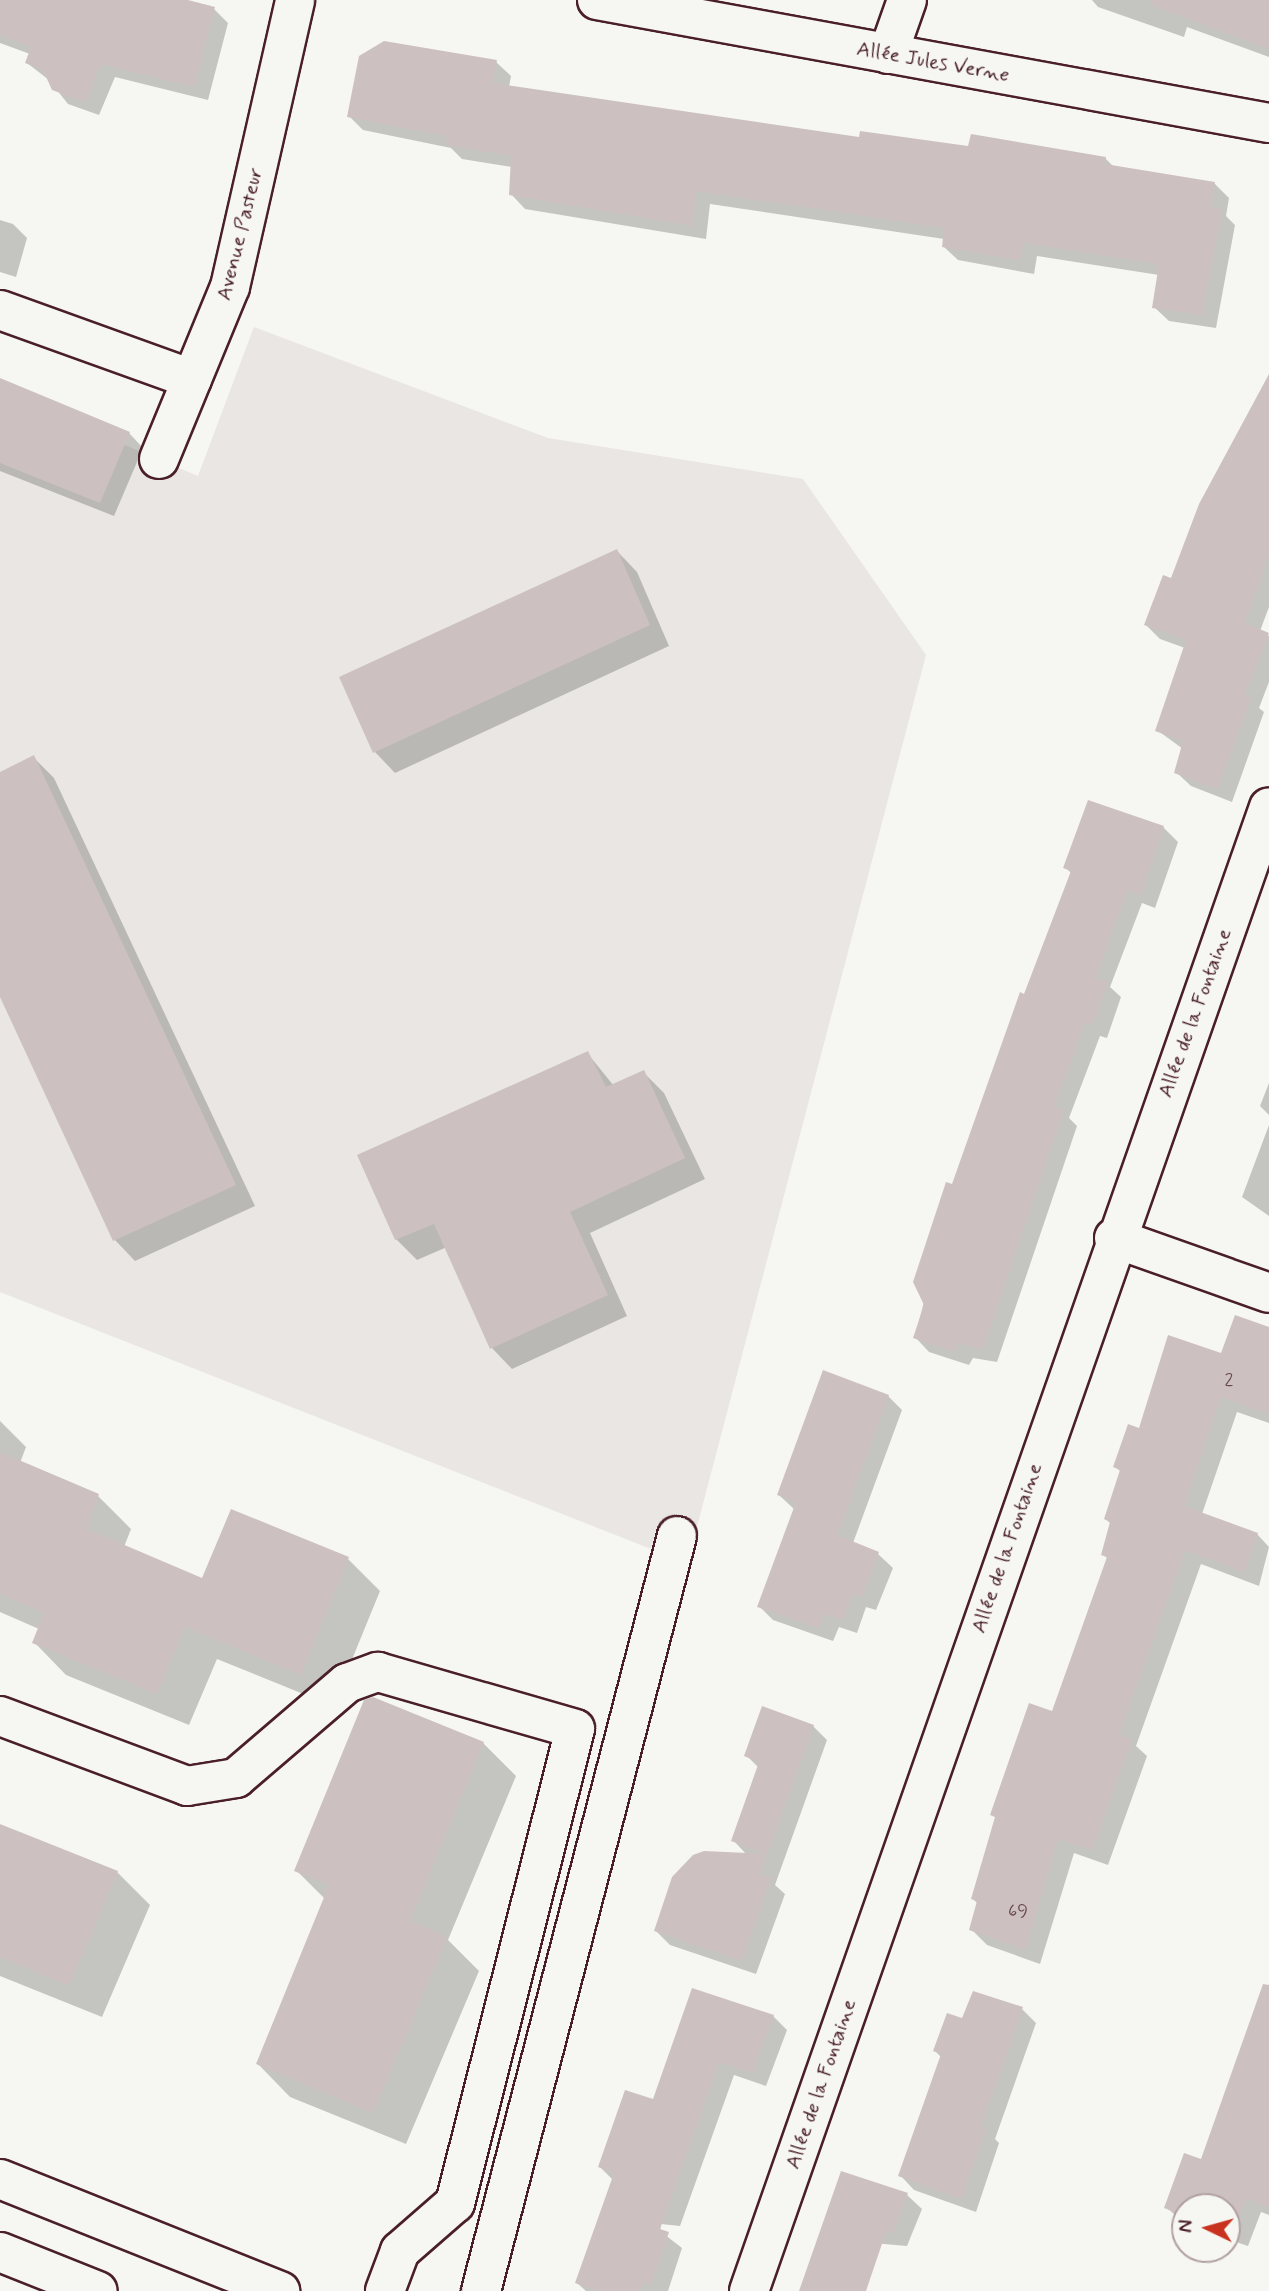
<!DOCTYPE html>
<meta charset="utf-8">
<style>
body{margin:0}
#map{position:relative;width:1269px;height:2291px;overflow:hidden;background:#f6f6f2;font-family:Mynerve,sans-serif}
div>[style]{position:absolute}
[style*='--x']{left:calc(var(--x)*1px);top:calc(var(--y)*1px);width:calc(var(--w)*1px);rotate:calc(var(--a)*1deg)}
.built>*{inset:0;background:#e9e6e3}
.shadow>*{inset:0;background:#0003}
.building>*{inset:0;background:#ccc1c0}
.roads{filter:drop-shadow(2px 0 #4a1f2b) drop-shadow(-2px 0 #4a1f2b) drop-shadow(0 2px #4a1f2b) drop-shadow(0 -2px #4a1f2b)}
.minor>*{height:38px;margin:-19px;padding:0 19px;transform-origin:19px;border-radius:19px;background:#f6f6f2}
.major>*{height:38px;margin:-19px;padding:0 19px;transform-origin:19px;border-radius:19px;background:#f6f6f2}
span{translate:-50% -50%;white-space:nowrap;text-align:center;line-height:1.15;-webkit-text-stroke:7px #f6f6f2;paint-order:stroke}
.number-label{font-size:18px;color:#6a4850}
.number-label span{-webkit-text-stroke-width:0}
.street-label{font-size:21px;color:#4a1f2b}
.north{position:absolute;left:1171px;top:2193px;width:70px;height:70px;box-sizing:border-box;background:#f6f6f2;border:2px solid #b1a0a2;border-radius:50%;rotate:275deg;font-size:19px;font-weight:700;line-height:28px;text-align:center;color:#4a1f2b}
.north::after{content:'';display:block;margin:auto;width:24px;height:32px;background:#c8321e;clip-path:polygon(50% 0,100% 100%,50% 72%,0 100%)}
</style>
<div id="map">
<div class="built">
<i style="clip-path:polygon(254px 327px,548px 438px,803px 479px,926px 655px,694px 1538px,655px 1532px,651px 1549px,0 1292px,0 392px,198px 476px)"></i>
</div>
<div class="shadow">
<i style="clip-path:polygon(0 0,181px 0,214px 9px,228px 23px,208px 100px,115px 77px,99px 115px,68px 104px,49px 80px,27px 63px,30px 54px,0 43px)"></i>
<i style="clip-path:polygon(1092px 0,1269px 0,1269px 57px,1187px 27px,1184px 37px,1098px 7px)"></i>
<i style="clip-path:polygon(496px 62px,511px 76px,509px 87px,860px 139px,1105px 158px,1114px 167px,1215px 184px,1229px 198px,1226px 216px,1235px 225px,1216px 328px,1169px 321px,1154px 307px,1159px 275px,1037px 256px,1034px 274px,958px 260px,943px 246px,944px 239px,710px 204px,706px 239px,525px 209px,511px 194px,512px 167px,462px 159px,451px 148px,363px 130px,349px 116px)"></i>
<i style="clip-path:polygon(0 220px,13px 224px,27px 238px,16px 277px,0 272px)"></i>
<i style="clip-path:polygon(0 380px,129px 433px,143px 448px,114px 516px,0 471px)"></i>
<i style="clip-path:polygon(1269px 434px,1269px 607px,1260px 631px,1269px 636px,1269px 682px,1259px 708px,1264px 712px,1232px 802px,1191px 786px,1176px 772px,1183px 749px,1157px 730px,1185px 648px,1160px 639px,1146px 625px)"></i>
<i style="clip-path:polygon(617px 551px,637px 572px,669px 646px,395px 773px,375px 752px)"></i>
<i style="clip-path:polygon(34px 758px,54px 778px,255px 1206px,135px 1261px,115px 1240px,0 993px,0 774px)"></i>
<i style="clip-path:polygon(1163px 827px,1178px 842px,1155px 908px,1142px 903px,1110px 987px,1121px 997px,1107px 1038px,1100px 1036px,1069px 1118px,1077px 1126px,997px 1362px,973px 1358px,969px 1365px,929px 1352px,915px 1337px,953px 1187px,1072px 874px,1065px 867px)"></i>
<i style="clip-path:polygon(588px 1054px,614px 1086px,643px 1072px,664px 1093px,705px 1179px,590px 1233px,627px 1316px,512px 1369px,492px 1348px,447px 1247px,417px 1260px,396px 1239px)"></i>
<i style="clip-path:polygon(1269px 1083px,1269px 1115px,1260px 1106px)"></i>
<i style="clip-path:polygon(1269px 1125px,1269px 1216px,1242px 1197px)"></i>
<i style="clip-path:polygon(1269px 1329px,1269px 1423px,1237px 1412px,1202px 1514px,1257px 1534px,1269px 1547px,1259px 1586px,1201px 1564px,1136px 1746px,1147px 1756px,1108px 1865px,1074px 1853px,1040px 1964px,987px 1945px,971px 1929px,978px 1904px,973px 1899px,997px 1819px,992px 1814px,1053px 1713px,1108px 1559px,1103px 1554px,1111px 1524px,1106px 1519px,1121px 1472px,1115px 1466px,1141px 1430px,1222px 1355px)"></i>
<i style="clip-path:polygon(888px 1396px,902px 1410px,853px 1543px,878px 1554px,893px 1568px,876px 1610px,866px 1607px,857px 1633px,839px 1627px,833px 1641px,773px 1620px,759px 1606px,795px 1510px,779px 1495px)"></i>
<i style="clip-path:polygon(0 1421px,26px 1447px,20px 1463px,98px 1496px,131px 1529px,124px 1547px,203px 1580px,348px 1559px,380px 1591px,333px 1706px,217px 1659px,189px 1725px,66px 1675px,34px 1642px,39px 1629px,0 1612px)"></i>
<i style="clip-path:polygon(813px 1726px,827px 1740px,775px 1885px,785px 1894px,756px 1974px,670px 1945px,656px 1931px,747px 1855px,733px 1840px,759px 1768px,746px 1755px)"></i>
<i style="clip-path:polygon(483px 1743px,516px 1776px,448px 1940px,479px 1971px,406px 2144px,290px 2097px,258px 2064px,325px 1899px,296px 1870px)"></i>
<i style="clip-path:polygon(0 1826px,117px 1872px,150px 1905px,102px 2017px,0 1976px)"></i>
<i style="clip-path:polygon(1022px 2009px,1036px 2023px,995px 2139px,999px 2143px,976px 2212px,914px 2190px,900px 2175px,942px 2058px,935px 2051px,963px 2020px)"></i>
<i style="clip-path:polygon(1269px 2011px,1269px 2215px,1261px 2212px,1248px 2246px,1227px 2239px,1227px 2207px,1185px 2207px,1185px 2224px,1166px 2207px,1202px 2161px)"></i>
<i style="clip-path:polygon(773px 2016px,787px 2030px,766px 2086px,734px 2075px,680px 2226px,661px 2224px,660px 2231px,682px 2248px,668px 2291px,586px 2291px,577px 2283px,613px 2180px,600px 2167px,654px 2101px)"></i>
<i style="clip-path:polygon(842px 2174px,907px 2195px,922px 2209px,907px 2246px,838px 2240px)"></i>
</div>
<div class="building">
<i style="clip-path:polygon(0 0,188px 0,215px 7px,194px 87px,101px 64px,85px 102px,52px 90px,43px 70px,25px 63px,31px 47px,0 35px)"></i>
<i style="clip-path:polygon(1151px 0,1269px 0,1269px 49px,1150px 5px)"></i>
<i style="clip-path:polygon(384px 41px,497px 60px,493px 83px,859px 137px,860px 131px,968px 146px,971px 134px,1106px 157px,1105px 164px,1215px 182px,1211px 207px,1222px 209px,1202px 315px,1152px 308px,1159px 264px,1023px 243px,1020px 260px,942px 247px,944px 228px,696px 191px,692px 226px,509px 195px,511px 156px,446px 145px,447px 136px,347px 117px,359px 56px)"></i>
<i style="clip-path:polygon(1269px 374px,1269px 554px,1245px 623px,1269px 633px,1245px 695px,1251px 697px,1218px 789px,1174px 773px,1183px 741px,1155px 731px,1186px 640px,1144px 625px,1163px 575px,1171px 578px,1199px 504px)"></i>
<i style="clip-path:polygon(0 378px,130px 432px,100px 503px,0 463px)"></i>
<i style="clip-path:polygon(617px 549px,650px 625px,373px 753px,339px 677px)"></i>
<i style="clip-path:polygon(34px 755px,236px 1185px,113px 1241px,0 997px,0 772px)"></i>
<i style="clip-path:polygon(1088px 800px,1164px 826px,1141px 895px,1128px 890px,1095px 978px,1108px 982px,1092px 1025px,1085px 1022px,1054px 1106px,1064px 1110px,983px 1349px,958px 1344px,955px 1352px,913px 1338px,924px 1305px,913px 1282px,946px 1182px,952px 1184px,1020px 992px,1024px 994px,1071px 871px,1063px 868px)"></i>
<i style="clip-path:polygon(588px 1051px,606px 1087px,644px 1070px,685px 1158px,570px 1212px,608px 1295px,490px 1349px,434px 1224px,395px 1240px,357px 1155px)"></i>
<i style="clip-path:polygon(1235px 1315px,1269px 1327px,1269px 1414px,1221px 1397px,1184px 1506px,1258px 1533px,1244px 1572px,1185px 1550px,1119px 1735px,1132px 1739px,1092px 1850px,1058px 1839px,1025px 1950px,969px 1930px,977px 1901px,971px 1899px,995px 1817px,990px 1815px,1029px 1703px,1052px 1711px,1107px 1557px,1101px 1555px,1110px 1522px,1104px 1519px,1120px 1470px,1113px 1467px,1128px 1424px,1139px 1428px,1168px 1335px,1221px 1353px)"></i>
<i style="clip-path:polygon(823px 1370px,889px 1395px,837px 1535px,879px 1552px,862px 1597px,852px 1594px,843px 1620px,825px 1614px,819px 1628px,757px 1607px,796px 1502px,777px 1495px)"></i>
<i style="clip-path:polygon(0 1452px,99px 1494px,87px 1529px,202px 1578px,231px 1509px,349px 1557px,301px 1675px,185px 1627px,157px 1694px,32px 1643px,44px 1613px,0 1594px)"></i>
<i style="clip-path:polygon(373px 1697px,484px 1742px,410px 1920px,447px 1937px,373px 2113px,256px 2064px,329px 1885px,294px 1871px,364px 1700px)"></i>
<i style="clip-path:polygon(762px 1706px,814px 1725px,760px 1874px,771px 1878px,742px 1961px,654px 1931px,672px 1877px,693px 1855px,704px 1851px,767px 1854px,731px 1841px,759px 1762px,744px 1756px)"></i>
<i style="clip-path:polygon(0 1824px,118px 1871px,69px 1986px,0 1957px)"></i>
<i style="clip-path:polygon(1263px 1984px,1269px 1985px,1269px 2207px,1246px 2199px,1234px 2233px,1227px 2231px,1227px 2207px,1185px 2207px,1185px 2216px,1164px 2208px,1184px 2153px,1201px 2159px)"></i>
<i style="clip-path:polygon(692px 1988px,774px 2015px,752px 2073px,719px 2062px,660px 2229px,669px 2232px,651px 2285px,643px 2283px,640px 2291px,598px 2291px,575px 2283px,614px 2173px,598px 2167px,625px 2090px,653px 2099px)"></i>
<i style="clip-path:polygon(973px 1991px,1023px 2007px,981px 2126px,986px 2128px,962px 2199px,898px 2176px,941px 2054px,933px 2051px,947px 2013px,962px 2018px)"></i>
<i style="clip-path:polygon(841px 2171px,908px 2193px,893px 2233px,886px 2232px,866px 2291px,799px 2291px)"></i>
</div>
<div class="roads">
<div class="minor">
<i style="--x:597;--y:0;--w:683;--a:10.37"></i>
<i style="--x:888;--y:54;--w:57;--a:-70.6"></i>
<i style="--x:0;--y:310;--w:204;--a:19.8"></i>
<i style="--x:159;--y:459;--w:186;--a:-67.6"></i>
<i style="--x:230;--y:287;--w:294;--a:-77.2"></i>
<i style="--x:1114;--y:1238;--w:164;--a:19.5"></i>
<i style="--x:0;--y:1716;--w:200;--a:20.5"></i>
<i style="--x:187;--y:1786;--w:50;--a:-9.3"></i>
<i style="--x:236;--y:1778;--w:146;--a:-40.6"></i>
<i style="--x:347;--y:1683;--w:33;--a:-20"></i>
<i style="--x:378;--y:1672;--w:205;--a:16.1"></i>
<i style="--x:575;--y:1729;--w:489;--a:104.2"></i>
<i style="--x:455;--y:2203;--w:73;--a:138.9"></i>
<i style="--x:400;--y:2251;--w:43;--a:110.6"></i>
<i style="--x:481;--y:2291;--w:780;--a:-75.45"></i>
<i style="--x:749;--y:2291;--w:1572;--a:-70.69"></i>
</div>
<div class="major">
<i style="--x:0;--y:2179;--w:302;--a:21.8"></i>
<i style="--x:0;--y:2252;--w:105;--a:21.7"></i>
</div>
</div>
<div class="number-label">
<span style="left:1229px;top:1380px">2</span>
<span style="left:1018px;top:1911px">69</span>
</div>
<div class="street-label">
<span style="left:933px;top:62px;rotate:10deg">Allée Jules Verne</span>
<span style="left:240px;top:234px;rotate:-76deg">Avenue Pasteur</span>
<span style="left:1195px;top:1013px;rotate:-70deg">Allée de la Fontaine</span>
<span style="left:1007px;top:1548px;rotate:-71deg">Allée de la Fontaine</span>
<span style="left:821px;top:2084px;rotate:-71deg">Allée de la Fontaine</span>
</div>
<div class="north">N</div>
</div>
